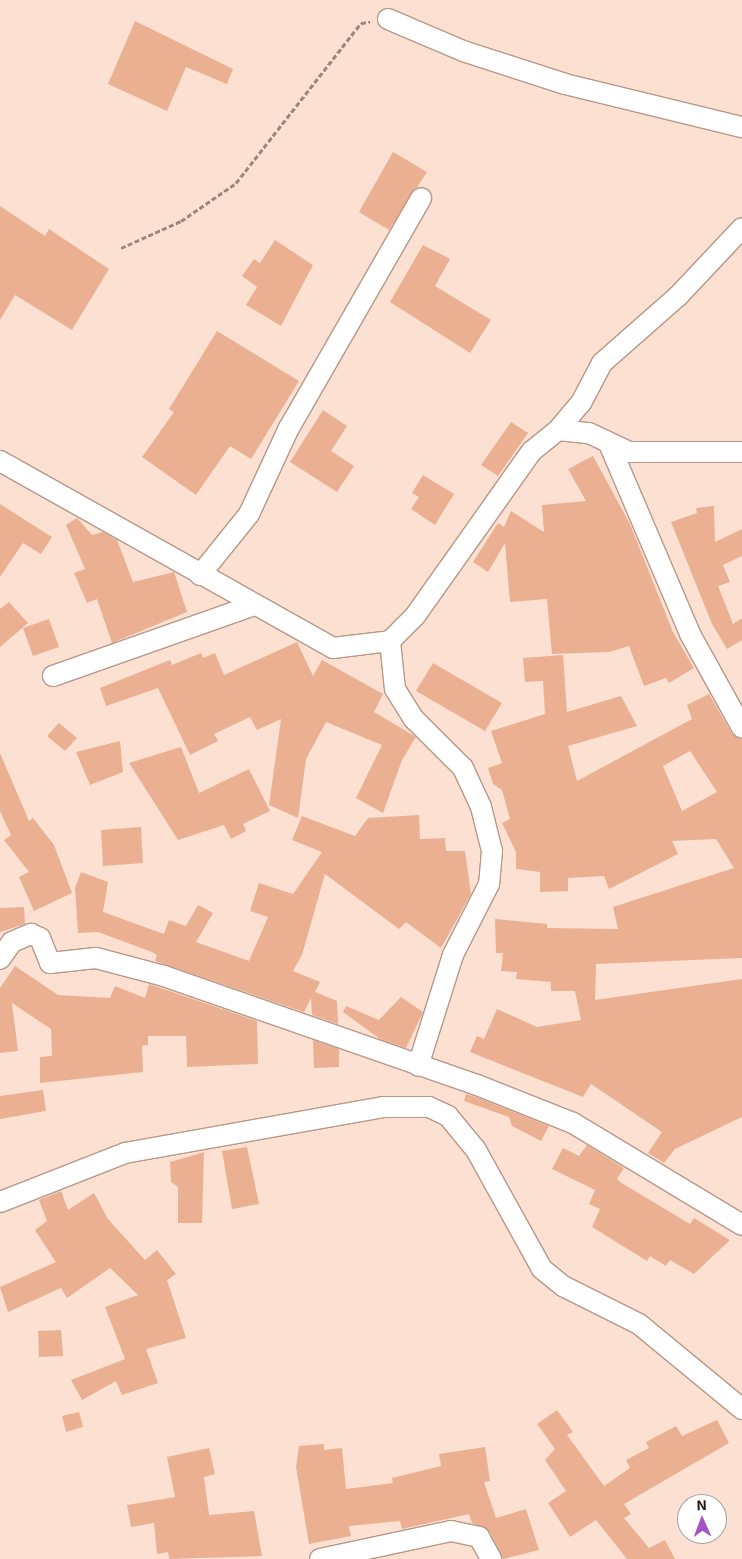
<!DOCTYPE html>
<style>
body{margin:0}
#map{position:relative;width:742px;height:1559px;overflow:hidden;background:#fce1d3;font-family:"Exo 2",sans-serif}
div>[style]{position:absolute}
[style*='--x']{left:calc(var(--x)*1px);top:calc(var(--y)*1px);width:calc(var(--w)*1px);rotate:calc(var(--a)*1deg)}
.building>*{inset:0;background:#eab091}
.path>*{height:3px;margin-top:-1.5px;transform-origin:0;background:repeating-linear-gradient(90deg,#9b877d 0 5px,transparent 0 7.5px)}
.roads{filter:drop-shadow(1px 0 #b79786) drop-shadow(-1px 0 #b79786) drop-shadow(0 1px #b79786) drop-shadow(0 -1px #b79786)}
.minor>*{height:20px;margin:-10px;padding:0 10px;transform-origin:10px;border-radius:10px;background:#fff}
span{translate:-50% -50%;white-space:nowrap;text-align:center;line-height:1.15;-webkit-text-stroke:5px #fff;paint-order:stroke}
.north{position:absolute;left:677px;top:1494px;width:50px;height:50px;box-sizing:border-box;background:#fff;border:1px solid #a7a2a0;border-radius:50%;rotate:358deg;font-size:14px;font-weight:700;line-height:20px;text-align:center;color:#231711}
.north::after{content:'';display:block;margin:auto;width:18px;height:22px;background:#a453c4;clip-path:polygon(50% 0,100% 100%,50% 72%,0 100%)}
</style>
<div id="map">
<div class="building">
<i style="clip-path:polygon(135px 21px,233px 69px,227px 84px,186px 67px,167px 111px,108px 84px)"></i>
<i style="clip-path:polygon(393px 152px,427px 172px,389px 230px,359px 212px)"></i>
<i style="clip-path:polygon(0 206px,45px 236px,49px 229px,109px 269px,72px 330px,15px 295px,0 320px)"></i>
<i style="clip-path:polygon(275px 240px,313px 265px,281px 326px,246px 305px,257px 287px,242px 276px,254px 259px,260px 263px)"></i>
<i style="clip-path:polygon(423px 245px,450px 259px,435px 286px,491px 320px,470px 353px,390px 302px)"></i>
<i style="clip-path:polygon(217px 331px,299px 381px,251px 459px,230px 446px,196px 495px,142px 457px,174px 412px,169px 409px)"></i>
<i style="clip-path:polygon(323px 410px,347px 426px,331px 451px,354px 466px,337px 492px,290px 462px)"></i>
<i style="clip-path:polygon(511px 422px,528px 433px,498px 476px,481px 465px)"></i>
<i style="clip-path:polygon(593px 456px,630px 524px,673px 632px,694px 668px,669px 683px,666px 678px,644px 686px,629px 646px,609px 652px,552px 654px,547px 599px,510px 602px,505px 543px,488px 572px,473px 562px,498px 523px,504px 527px,511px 511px,544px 532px,542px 505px,586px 501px,568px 469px)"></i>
<i style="clip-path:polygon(423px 475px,454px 494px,435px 525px,411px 509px,419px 497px,412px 493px)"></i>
<i style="clip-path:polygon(0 504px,52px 537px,41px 554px,23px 543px,0 577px)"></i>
<i style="clip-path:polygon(714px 506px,715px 542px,742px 529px,742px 556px,723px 565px,730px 582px,718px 586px,733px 624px,742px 618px,742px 640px,727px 649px,712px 624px,671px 522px,697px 513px,696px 508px)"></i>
<i style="clip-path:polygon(77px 518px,92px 535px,103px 532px,117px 540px,133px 582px,174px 572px,187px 612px,112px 643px,97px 599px,87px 603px,74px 573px,85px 569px,66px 525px)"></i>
<i style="clip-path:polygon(9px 602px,28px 623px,0 647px,0 609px)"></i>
<i style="clip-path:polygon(49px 619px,59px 647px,33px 656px,23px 628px)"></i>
<i style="clip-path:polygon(297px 642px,313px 676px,322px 660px,383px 694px,374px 712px,416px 737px,402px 760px,383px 813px,356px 798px,382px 745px,326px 722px,306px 759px,298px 818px,269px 805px,281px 719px,257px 730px,250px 717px,214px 734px,218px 741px,190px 755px,158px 688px,106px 706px,100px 688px,170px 660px,172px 665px,201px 653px,203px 658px,215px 653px,224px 675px)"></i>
<i style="clip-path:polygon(evenodd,563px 655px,567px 712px,621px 696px,637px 726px,568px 746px,577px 781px,692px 719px,687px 705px,709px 694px,732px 734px,742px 740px,742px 958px,596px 964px,595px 1000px,742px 979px,742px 1117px,675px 1149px,664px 1163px,648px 1153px,662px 1132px,591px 1084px,583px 1097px,470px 1052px,477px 1036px,484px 1039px,497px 1009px,537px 1027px,581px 1020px,575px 991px,551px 991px,551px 982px,516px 979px,517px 972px,501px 971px,503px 953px,496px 953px,495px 919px,547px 924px,547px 928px,618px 929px,613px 907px,734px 868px,716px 839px,672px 841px,678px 854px,609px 889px,604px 876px,568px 878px,568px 891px,540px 892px,540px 872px,516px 869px,516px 852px,502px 823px,510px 819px,502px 790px,493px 784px,488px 768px,502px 763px,491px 731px,545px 714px,543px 681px,525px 682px,523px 658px,563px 655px,690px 751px,717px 792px,682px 811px,663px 766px,690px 751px)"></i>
<i style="clip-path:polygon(433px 663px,502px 703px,485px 731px,416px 691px)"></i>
<i style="clip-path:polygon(59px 723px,77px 738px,65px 751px,47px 736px)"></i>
<i style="clip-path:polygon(120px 741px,123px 772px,90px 785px,76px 752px)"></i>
<i style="clip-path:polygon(181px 747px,199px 793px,249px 769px,270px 811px,243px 824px,246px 831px,231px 839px,224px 825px,178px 840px,129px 763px)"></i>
<i style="clip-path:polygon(0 753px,29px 821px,33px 818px,54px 845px,72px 893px,34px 911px,19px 877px,29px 872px,4px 840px,11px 835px,0 811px)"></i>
<i style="clip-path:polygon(419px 815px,420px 839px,445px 838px,446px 851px,465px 851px,471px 894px,441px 948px,406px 922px,399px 929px,325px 874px,302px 955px,293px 971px,320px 982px,315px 992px,337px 1001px,338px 1024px,312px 1015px,311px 998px,304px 1012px,155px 961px,157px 955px,152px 952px,98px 932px,78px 933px,75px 888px,81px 872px,108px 882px,103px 912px,164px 934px,169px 920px,186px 926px,198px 905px,213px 913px,196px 942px,249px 961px,268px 917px,250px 911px,259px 883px,293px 894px,322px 852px,292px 840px,302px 816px,355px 836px,368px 818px)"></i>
<i style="clip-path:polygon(141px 827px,143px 863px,103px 866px,101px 830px)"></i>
<i style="clip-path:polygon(24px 907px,25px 924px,0 932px,0 908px)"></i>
<i style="clip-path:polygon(15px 966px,58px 995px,110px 998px,115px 986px,145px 998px,149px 984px,257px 1021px,258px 1064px,187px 1067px,186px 1036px,148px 1036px,148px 1045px,142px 1046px,143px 1072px,40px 1083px,40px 1057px,52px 1056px,51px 1029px,12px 1003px,18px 1051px,0 1053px,0 988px)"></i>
<i style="clip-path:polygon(401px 997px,423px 1012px,406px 1048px,380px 1039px,343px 1012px,346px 1006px,379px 1020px)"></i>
<i style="clip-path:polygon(313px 1040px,339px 1049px,339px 1067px,314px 1068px)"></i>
<i style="clip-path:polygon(43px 1090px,46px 1111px,0 1119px,0 1096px)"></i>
<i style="clip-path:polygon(466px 1094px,473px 1096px,549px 1126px,541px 1141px,512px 1126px,509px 1117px,464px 1101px)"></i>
<i style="clip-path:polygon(587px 1145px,624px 1168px,617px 1179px,620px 1182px,690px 1224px,694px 1218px,730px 1240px,694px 1274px,670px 1260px,666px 1266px,650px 1256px,647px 1261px,592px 1227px,600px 1209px,589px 1204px,595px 1190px,552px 1169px,563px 1148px,579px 1156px)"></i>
<i style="clip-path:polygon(247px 1147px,259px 1204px,232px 1209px,222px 1151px)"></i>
<i style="clip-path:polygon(204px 1152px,202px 1223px,178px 1223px,178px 1187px,171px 1182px,170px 1162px)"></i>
<i style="clip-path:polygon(61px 1191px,68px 1210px,94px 1193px,108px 1219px,145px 1260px,157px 1250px,176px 1274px,167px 1280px,186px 1338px,146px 1349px,158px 1383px,122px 1395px,116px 1381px,82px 1400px,71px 1380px,125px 1359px,105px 1307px,138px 1295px,110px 1268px,67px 1298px,61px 1288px,8px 1312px,0 1287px,56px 1262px,35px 1230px,47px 1221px,39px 1200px)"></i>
<i style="clip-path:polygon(61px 1330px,63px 1356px,39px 1357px,38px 1331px)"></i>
<i style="clip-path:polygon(557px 1410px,573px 1432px,567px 1435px,604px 1486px,630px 1468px,626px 1460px,649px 1448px,646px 1442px,676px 1426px,682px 1436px,717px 1420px,729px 1443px,624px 1504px,631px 1514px,624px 1518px,649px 1548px,665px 1540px,675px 1559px,627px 1559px,596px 1520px,570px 1537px,548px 1503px,566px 1491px,545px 1460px,555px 1449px,537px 1424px)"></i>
<i style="clip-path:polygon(79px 1412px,83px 1427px,66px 1432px,62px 1416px)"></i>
<i style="clip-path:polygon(324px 1444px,324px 1450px,342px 1448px,346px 1489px,393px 1483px,392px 1478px,441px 1466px,439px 1454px,485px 1447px,490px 1481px,484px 1482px,496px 1518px,526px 1509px,539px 1550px,503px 1559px,489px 1531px,472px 1523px,469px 1514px,402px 1529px,400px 1521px,349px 1526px,351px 1536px,309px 1544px,296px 1467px,299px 1446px)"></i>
<i style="clip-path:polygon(209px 1448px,215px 1474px,204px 1477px,209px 1515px,254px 1511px,262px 1556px,169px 1559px,168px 1552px,157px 1554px,154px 1523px,131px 1527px,127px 1505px,175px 1497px,167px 1457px)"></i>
</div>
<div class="path">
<i style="--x:121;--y:248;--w:66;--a:-24.2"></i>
<i style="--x:181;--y:221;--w:67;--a:-34.6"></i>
<i style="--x:236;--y:183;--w:203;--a:-52"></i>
<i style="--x:361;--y:23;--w:9;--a:-6"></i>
</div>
<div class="roads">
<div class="minor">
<i style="--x:388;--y:19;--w:82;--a:23.1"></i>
<i style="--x:463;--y:51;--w:107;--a:17.9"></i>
<i style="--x:565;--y:84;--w:182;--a:13.7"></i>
<i style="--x:558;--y:430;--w:35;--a:-50"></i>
<i style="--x:581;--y:403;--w:45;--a:-62.3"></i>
<i style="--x:602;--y:363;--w:101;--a:-41.4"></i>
<i style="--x:678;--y:296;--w:93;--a:-46.7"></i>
<i style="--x:610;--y:446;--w:204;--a:66.9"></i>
<i style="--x:690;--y:634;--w:107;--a:61"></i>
<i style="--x:0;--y:461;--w:382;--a:29.3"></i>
<i style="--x:333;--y:648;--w:57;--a:-7"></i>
<i style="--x:390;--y:641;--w:35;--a:-45"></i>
<i style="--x:415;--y:616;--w:202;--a:-54.7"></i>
<i style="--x:532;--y:451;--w:33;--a:-39"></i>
<i style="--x:558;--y:430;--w:31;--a:6"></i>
<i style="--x:589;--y:433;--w:44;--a:25.4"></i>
<i style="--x:629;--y:452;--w:113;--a:0"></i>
<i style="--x:200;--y:575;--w:78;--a:-51.2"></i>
<i style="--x:249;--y:514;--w:95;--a:-65.1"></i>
<i style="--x:289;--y:428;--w:265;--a:-60.1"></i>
<i style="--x:390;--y:641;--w:48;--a:84.1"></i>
<i style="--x:395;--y:689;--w:36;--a:58"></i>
<i style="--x:414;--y:719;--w:69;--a:45"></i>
<i style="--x:463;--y:768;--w:43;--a:65.2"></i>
<i style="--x:481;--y:807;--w:45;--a:76"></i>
<i style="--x:492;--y:851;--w:33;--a:95"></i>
<i style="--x:489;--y:884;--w:80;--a:116.9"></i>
<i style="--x:453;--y:955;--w:116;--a:107.5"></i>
<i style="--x:53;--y:676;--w:214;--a:-19.4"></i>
<i style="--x:0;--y:959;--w:21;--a:-55"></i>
<i style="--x:12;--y:942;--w:21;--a:-23"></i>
<i style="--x:31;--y:934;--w:10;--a:24"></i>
<i style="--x:40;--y:938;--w:27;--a:68"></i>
<i style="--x:50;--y:963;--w:46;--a:-6.2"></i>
<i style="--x:96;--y:958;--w:70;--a:14.8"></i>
<i style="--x:164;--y:976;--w:331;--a:19.2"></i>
<i style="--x:477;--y:1085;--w:103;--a:21.6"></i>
<i style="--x:573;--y:1123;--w:197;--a:31.1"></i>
<i style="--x:0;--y:1202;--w:134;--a:-21.4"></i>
<i style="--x:125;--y:1153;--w:262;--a:-10.1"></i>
<i style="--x:383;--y:1107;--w:46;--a:0"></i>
<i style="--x:429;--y:1107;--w:21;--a:25"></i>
<i style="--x:448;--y:1116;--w:44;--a:50.5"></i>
<i style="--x:476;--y:1150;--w:136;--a:61"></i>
<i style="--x:542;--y:1269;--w:27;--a:39"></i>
<i style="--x:563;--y:1286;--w:85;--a:26.6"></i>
<i style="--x:639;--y:1324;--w:134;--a:39.5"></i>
<i style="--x:320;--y:1559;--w:134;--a:-12.1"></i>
<i style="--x:451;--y:1531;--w:29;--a:12"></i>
<i style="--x:479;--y:1537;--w:25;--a:61"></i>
</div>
</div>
<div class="north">N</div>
</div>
